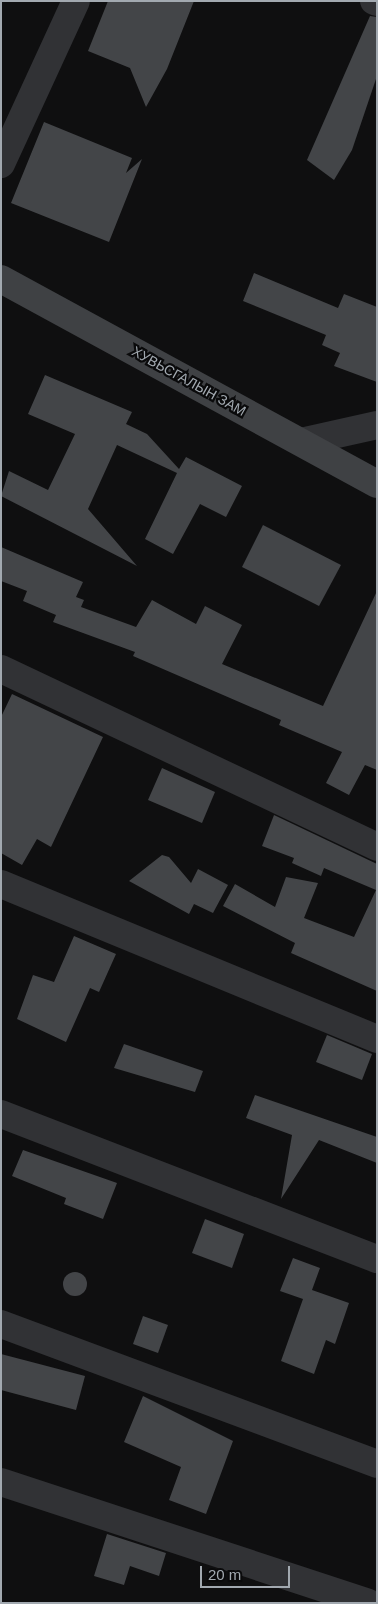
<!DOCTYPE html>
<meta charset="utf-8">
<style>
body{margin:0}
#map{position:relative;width:378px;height:1604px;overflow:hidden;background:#0f0f10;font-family:Helvetica,sans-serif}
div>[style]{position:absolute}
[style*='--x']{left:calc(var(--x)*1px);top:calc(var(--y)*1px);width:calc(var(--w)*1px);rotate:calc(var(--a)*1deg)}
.building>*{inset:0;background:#434548}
.round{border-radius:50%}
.minor>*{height:28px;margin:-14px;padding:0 14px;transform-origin:14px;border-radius:14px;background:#313235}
.tertiary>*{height:28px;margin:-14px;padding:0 14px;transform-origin:14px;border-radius:14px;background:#313235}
.secondary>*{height:28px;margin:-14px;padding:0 14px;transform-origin:14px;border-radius:14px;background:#3f4144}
span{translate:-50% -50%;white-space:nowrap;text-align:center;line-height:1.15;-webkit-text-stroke:4.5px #0a0a0b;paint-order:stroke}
.street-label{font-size:14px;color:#a2a9b0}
.frame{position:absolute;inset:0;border:2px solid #a2a9b0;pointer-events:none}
.scale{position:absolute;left:200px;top:1566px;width:90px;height:22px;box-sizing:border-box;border:2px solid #a2a9b0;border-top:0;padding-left:6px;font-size:15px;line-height:18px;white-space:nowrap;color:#a2a9b0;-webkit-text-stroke:4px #0a0a0b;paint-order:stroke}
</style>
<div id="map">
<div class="building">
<i style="clip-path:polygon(108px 1px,194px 1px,167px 69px,146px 107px,130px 68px,88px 51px)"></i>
<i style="clip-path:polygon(370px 16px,377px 17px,377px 76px,352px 150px,334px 180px,307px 160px)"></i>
<i style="clip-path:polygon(44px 122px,132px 158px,126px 173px,142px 159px,109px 242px,11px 203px)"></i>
<i style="clip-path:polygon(254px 273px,338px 308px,344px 294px,377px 307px,377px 382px,334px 366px,340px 353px,322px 345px,326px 335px,243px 301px)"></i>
<i style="clip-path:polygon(45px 375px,132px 412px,126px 424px,147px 434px,179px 469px,186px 457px,242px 486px,226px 517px,200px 504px,173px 554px,145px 539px,177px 473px,117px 445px,88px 509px,137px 566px,1px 496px,9px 471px,48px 490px,75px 434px,28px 414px)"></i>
<i style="clip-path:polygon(263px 525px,341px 565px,319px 606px,242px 567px)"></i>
<i style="clip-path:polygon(1px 547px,83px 582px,76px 597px,84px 600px,81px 607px,136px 627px,152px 600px,196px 624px,205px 606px,242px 625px,222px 664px,323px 706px,377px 591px,377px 770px,365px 765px,349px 795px,326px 783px,342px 752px,279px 725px,281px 720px,133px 656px,135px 652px,53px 622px,56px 615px,23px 601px,27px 591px,1px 581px)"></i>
<i style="clip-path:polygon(12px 694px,103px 737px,51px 847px,37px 839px,22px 865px,1px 853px,1px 717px)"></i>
<i style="clip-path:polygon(162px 768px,215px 792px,202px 823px,148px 800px)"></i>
<i style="clip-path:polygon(274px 815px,377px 864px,377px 991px,291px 953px,295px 943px,223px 906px,235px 884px,275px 907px,286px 877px,318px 883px,304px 918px,354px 937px,376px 890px,324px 868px,321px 876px,292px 863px,294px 858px,262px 846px)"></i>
<i style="clip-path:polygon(162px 855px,169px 857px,191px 883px,198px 869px,228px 885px,213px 913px,194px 904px,189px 914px,129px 881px)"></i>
<i style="clip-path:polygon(74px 936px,116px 954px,99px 992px,90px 988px,66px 1042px,17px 1019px,33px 975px,54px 982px)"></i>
<i style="clip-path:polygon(327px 1035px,372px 1054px,362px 1080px,316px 1062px)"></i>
<i style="clip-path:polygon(124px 1044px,203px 1071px,195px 1092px,114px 1068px)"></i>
<i style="clip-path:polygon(255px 1095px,377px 1137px,377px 1163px,319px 1140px,281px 1199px,292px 1135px,246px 1118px)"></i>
<i style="clip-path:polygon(23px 1150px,117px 1183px,103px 1219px,64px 1204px,66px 1198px,12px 1176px)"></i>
<i style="clip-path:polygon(205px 1219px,244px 1234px,232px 1268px,192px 1253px)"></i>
<i style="clip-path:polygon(293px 1258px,320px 1268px,312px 1290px,349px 1303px,335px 1344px,326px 1340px,314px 1374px,281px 1361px,303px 1299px,280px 1291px)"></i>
<i class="round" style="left:63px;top:1272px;width:24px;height:24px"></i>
<i style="clip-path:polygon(143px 1316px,168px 1325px,158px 1353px,133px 1344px)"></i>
<i style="clip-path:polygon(1px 1354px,85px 1376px,76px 1410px,1px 1390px)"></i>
<i style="clip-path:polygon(143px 1396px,233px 1441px,206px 1514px,169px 1500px,181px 1467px,124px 1442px)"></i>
<i style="clip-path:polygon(107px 1534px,166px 1553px,159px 1576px,130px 1566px,124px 1585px,94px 1576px)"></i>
</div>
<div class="minor">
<i style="--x:301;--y:442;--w:78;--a:-12.6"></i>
<i style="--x:1;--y:669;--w:416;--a:25.3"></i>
<i style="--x:1;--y:884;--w:407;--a:22.4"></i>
<i style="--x:1;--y:1114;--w:403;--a:21.1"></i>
<i style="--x:1;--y:1324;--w:401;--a:20.4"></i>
<i style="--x:1;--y:1482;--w:386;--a:18.2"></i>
</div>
<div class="tertiary">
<i style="--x:374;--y:1;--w:3;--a:18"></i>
<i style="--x:1;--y:164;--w:179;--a:-65.3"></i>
</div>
<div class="secondary">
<i style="--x:1;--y:279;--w:428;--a:28.6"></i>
</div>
<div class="street-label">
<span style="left:189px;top:381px;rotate:29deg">ХУВЬСГАЛЫН ЗАМ</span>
</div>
<div class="frame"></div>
<div class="scale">20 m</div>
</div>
